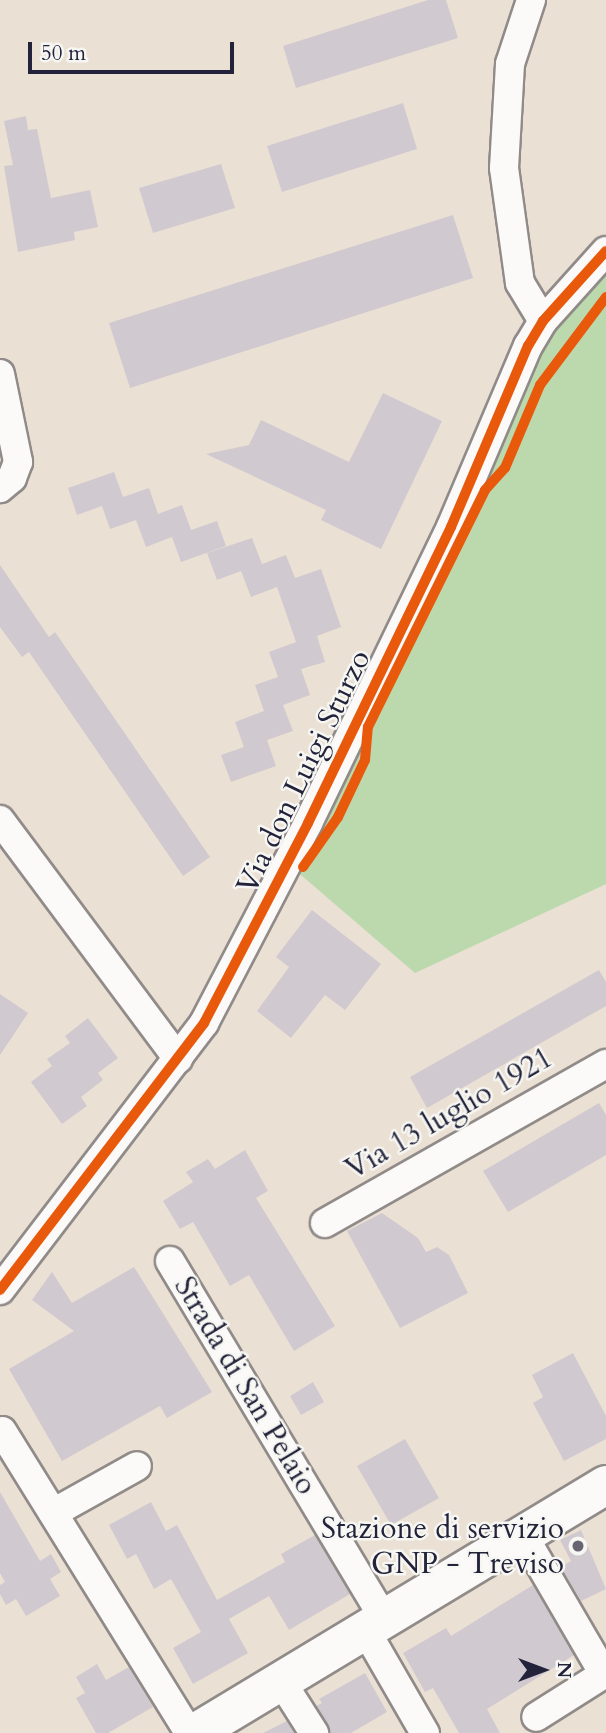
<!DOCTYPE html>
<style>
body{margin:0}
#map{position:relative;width:606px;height:1733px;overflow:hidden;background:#ebe0d4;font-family:Cardo,serif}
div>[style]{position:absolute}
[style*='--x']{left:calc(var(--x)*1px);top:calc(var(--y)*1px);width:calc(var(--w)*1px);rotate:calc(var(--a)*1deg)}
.green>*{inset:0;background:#bbd9ac}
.building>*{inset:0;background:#d1c9d0}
.roads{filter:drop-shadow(2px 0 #908b88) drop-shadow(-2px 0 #908b88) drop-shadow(0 2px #908b88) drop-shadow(0 -2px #908b88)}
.street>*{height:28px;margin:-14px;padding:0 14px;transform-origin:14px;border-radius:14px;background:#fcfaf9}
.secondary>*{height:38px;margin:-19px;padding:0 19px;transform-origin:19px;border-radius:19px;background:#fcfaf9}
.cycleway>*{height:10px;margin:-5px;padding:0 5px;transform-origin:5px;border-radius:5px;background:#e8590c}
.dots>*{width:19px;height:19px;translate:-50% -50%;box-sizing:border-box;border:4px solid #f6f6f2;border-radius:50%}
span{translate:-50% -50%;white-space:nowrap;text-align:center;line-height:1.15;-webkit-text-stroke:5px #f6f6f2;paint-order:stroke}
.street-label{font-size:30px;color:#22223b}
.poi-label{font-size:30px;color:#22223b}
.right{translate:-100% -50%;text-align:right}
.north{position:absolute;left:508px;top:1635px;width:70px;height:70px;-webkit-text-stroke:5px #f6f6f2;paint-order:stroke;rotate:90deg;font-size:19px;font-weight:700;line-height:28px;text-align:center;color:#22223b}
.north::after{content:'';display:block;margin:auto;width:24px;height:32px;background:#22223b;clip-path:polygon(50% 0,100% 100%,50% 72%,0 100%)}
.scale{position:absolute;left:28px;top:42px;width:206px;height:32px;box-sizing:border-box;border:4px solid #22223b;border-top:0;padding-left:9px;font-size:21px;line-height:24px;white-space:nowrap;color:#22223b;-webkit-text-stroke:5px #f6f6f2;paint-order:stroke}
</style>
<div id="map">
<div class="green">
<i style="clip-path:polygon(606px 261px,606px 884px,415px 973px,287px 863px,528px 346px)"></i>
</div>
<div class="building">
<i style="clip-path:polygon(428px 0,446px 0,458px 38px,296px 88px,283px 46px)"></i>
<i style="clip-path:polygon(403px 103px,417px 149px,282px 192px,267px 146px)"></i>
<i style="clip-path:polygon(26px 116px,28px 130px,37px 129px,51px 198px,90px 190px,98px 227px,74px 232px,75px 240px,18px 252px,4px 166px,13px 165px,4px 121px)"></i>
<i style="clip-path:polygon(221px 164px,235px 208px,153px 233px,139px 188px)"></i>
<i style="clip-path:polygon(453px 215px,473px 278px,130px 388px,109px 323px)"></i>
<i style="clip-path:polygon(383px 393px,442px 421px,381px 549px,321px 520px,326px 510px,206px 454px,249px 445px,261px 420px,349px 462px)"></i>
<i style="clip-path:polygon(114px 472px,123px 497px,149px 488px,158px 514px,182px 505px,191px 530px,217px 521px,226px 546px,181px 562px,172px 537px,146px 547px,136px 520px,110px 529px,102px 506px,77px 515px,68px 488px)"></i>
<i style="clip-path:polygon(252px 538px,262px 564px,286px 555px,295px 578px,321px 569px,341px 627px,317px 636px,325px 662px,301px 669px,310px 695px,283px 705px,293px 731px,267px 740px,276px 766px,231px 782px,221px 755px,244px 747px,235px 722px,264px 711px,255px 685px,278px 677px,269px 652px,296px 642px,277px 587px,251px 597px,241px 571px,217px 580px,207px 553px)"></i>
<i style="clip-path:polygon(0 565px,49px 637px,55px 632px,210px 857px,183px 876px,29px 652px,22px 657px,0 627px)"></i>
<i style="clip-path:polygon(312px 910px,381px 964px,345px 1010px,325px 995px,291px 1038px,257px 1011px,289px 967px,276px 957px)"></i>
<i style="clip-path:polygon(599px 970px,606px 982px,606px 1006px,427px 1108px,410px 1077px)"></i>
<i style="clip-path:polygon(0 994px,28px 1013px,0 1055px)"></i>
<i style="clip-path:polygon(88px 1018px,118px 1058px,98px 1073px,103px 1080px,81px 1097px,87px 1106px,62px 1124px,31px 1082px,52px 1066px,47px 1059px,70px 1043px,65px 1036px)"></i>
<i style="clip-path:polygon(599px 1103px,606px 1115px,606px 1155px,508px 1212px,483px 1171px)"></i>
<i style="clip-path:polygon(245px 1150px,268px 1191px,256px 1198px,335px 1326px,294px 1351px,249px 1275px,230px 1286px,193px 1222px,180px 1229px,163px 1201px,193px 1182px,186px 1172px,208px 1159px,215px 1169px)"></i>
<i style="clip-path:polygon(382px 1213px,418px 1238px,426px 1252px,437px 1247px,449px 1255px,468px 1293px,400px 1328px,347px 1231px)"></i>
<i style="clip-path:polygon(134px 1267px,212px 1392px,167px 1418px,160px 1406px,62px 1461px,9px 1369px,74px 1331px,32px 1300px,52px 1272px,72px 1303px)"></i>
<i style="clip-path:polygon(573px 1353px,606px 1416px,606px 1439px,564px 1461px,533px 1403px,543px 1397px,532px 1375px)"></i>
<i style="clip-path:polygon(313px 1382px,324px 1402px,301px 1415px,290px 1396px)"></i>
<i style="clip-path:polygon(405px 1439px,439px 1498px,391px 1525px,357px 1466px)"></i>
<i style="clip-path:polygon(0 1492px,40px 1561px,51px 1554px,61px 1572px,50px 1579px,60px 1596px,26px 1616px,16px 1599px,6px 1605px,0 1594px,0 1585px,5px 1582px,0 1573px)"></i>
<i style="clip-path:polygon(151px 1502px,166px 1531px,177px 1525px,217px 1600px,285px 1562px,281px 1554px,315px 1535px,350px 1594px,289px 1630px,269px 1596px,229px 1619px,248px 1653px,193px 1684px,173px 1648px,201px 1632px,171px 1579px,154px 1589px,136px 1554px,127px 1559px,109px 1525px)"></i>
<i style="clip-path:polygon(581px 1530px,606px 1589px,581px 1601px,561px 1567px,571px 1561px,560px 1540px)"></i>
<i style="clip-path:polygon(533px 1585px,574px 1655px,487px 1709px,500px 1733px,459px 1733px,433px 1688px,425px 1692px,403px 1653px,446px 1628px,451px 1636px)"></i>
<i style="clip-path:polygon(97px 1664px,106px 1680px,129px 1667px,153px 1707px,108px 1733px,96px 1733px,76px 1698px,85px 1693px,76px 1677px)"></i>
<i style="clip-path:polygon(365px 1673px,387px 1712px,351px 1733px,331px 1733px,316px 1706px,322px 1703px,319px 1699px)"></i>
<i style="clip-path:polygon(287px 1721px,294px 1733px,263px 1733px)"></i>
</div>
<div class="roads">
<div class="street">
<i style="--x:531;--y:0;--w:67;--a:108.2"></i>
<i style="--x:510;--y:64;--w:104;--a:93.3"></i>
<i style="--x:504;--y:168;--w:116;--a:82.1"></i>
<i style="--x:520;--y:283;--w:44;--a:58.8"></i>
<i style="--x:0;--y:374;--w:90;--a:78.4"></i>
<i style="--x:18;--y:462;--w:17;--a:111"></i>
<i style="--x:12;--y:478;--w:16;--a:140"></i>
<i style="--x:0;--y:820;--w:298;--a:53.3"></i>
<i style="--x:325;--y:1223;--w:323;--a:-29.5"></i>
<i style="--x:170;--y:1261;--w:417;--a:59.1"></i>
<i style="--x:0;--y:1290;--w:336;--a:-52.6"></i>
<i style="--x:204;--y:1023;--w:225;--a:-62.5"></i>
<i style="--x:308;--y:823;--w:329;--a:-64.2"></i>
<i style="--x:451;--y:527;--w:197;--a:-67"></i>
<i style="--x:528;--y:346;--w:29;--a:-59"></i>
<i style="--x:543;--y:321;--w:94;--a:-48"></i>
<i style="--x:2;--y:1431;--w:355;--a:58.2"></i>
<i style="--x:53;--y:1513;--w:96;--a:-29.2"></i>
<i style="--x:523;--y:1535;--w:161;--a:59.8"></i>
<i style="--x:604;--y:1674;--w:80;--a:147.7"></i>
<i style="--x:366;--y:1631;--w:118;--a:60"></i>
<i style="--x:281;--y:1681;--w:62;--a:57.6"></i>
</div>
<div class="secondary">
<i style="--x:195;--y:1733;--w:480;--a:-31.1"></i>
</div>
</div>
<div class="cycleway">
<i style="--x:303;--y:867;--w:61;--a:-55"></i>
<i style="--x:338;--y:817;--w:63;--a:-64.7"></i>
<i style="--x:365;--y:760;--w:33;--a:-85"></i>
<i style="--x:368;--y:727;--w:264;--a:-63.7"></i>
<i style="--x:485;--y:490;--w:30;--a:-48"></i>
<i style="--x:505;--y:468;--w:90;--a:-67.1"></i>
<i style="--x:540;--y:385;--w:110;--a:-53.1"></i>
<i style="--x:0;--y:1290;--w:336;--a:-52.6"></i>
<i style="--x:204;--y:1023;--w:225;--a:-62.5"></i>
<i style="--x:308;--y:823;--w:329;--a:-64.2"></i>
<i style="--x:451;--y:527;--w:197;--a:-67"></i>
<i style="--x:528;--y:346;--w:29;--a:-59"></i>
<i style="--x:543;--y:321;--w:94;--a:-48"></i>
</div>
<div class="dots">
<i style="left:578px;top:1546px;background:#686471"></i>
</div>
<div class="street-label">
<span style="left:304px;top:772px;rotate:-64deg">Via don Luigi Sturzo</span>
<span style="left:449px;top:1114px;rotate:-30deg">Via 13 luglio 1921</span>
<span style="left:245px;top:1386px;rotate:59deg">Strada di San Pelaio</span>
</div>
<div class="poi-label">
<span class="right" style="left:564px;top:1546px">Stazione di servizio<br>GNP - Treviso</span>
</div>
<div class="north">N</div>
<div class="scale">50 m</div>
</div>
